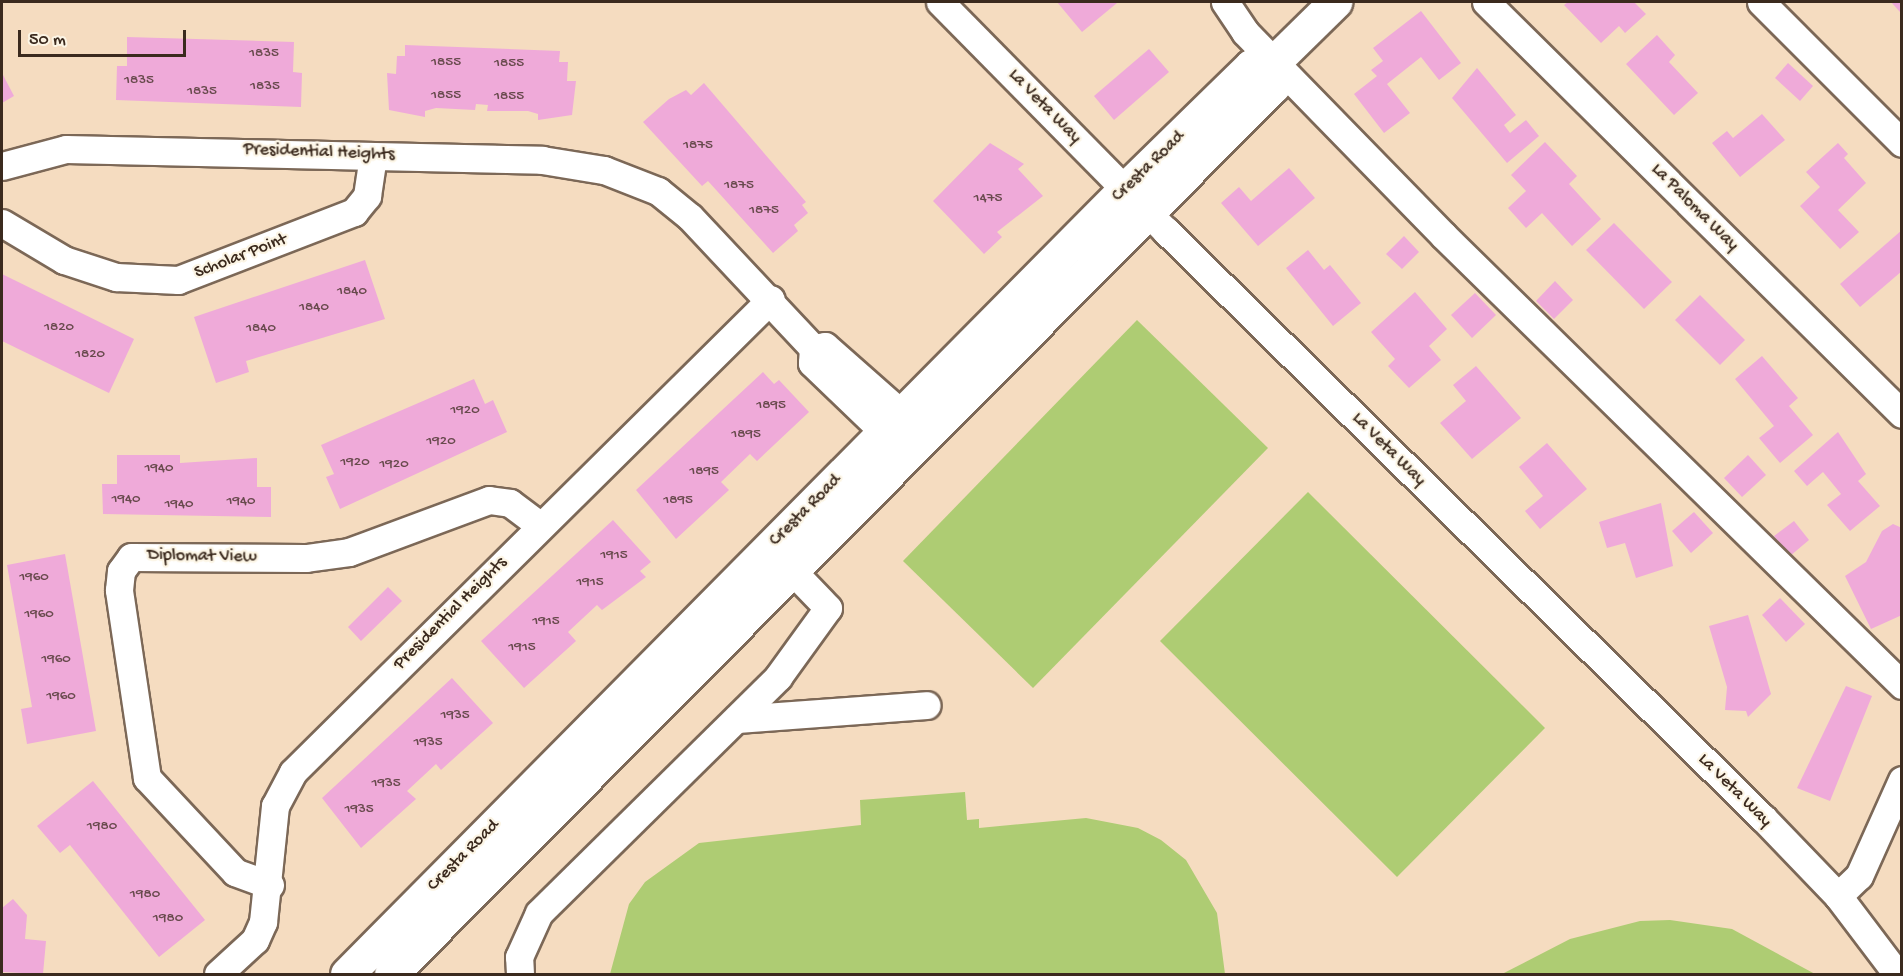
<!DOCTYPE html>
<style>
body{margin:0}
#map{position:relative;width:1903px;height:976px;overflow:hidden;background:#f5dcc0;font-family:"Gochi Hand",sans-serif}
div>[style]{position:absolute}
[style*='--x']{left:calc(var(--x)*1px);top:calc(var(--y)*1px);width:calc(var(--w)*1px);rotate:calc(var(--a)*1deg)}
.green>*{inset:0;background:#aecc73}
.building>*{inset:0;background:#efaad9}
.roads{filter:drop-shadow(2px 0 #7c6857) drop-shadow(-2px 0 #7c6857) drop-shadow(0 2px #7c6857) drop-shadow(0 -2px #7c6857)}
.minor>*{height:27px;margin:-13.5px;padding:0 13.5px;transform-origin:13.5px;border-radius:13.5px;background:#fff}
.major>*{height:33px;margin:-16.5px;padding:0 16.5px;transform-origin:16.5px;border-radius:16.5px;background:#fff}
span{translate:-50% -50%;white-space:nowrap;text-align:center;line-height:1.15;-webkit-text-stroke:4.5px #fcf5e5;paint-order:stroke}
.number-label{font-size:15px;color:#684a4d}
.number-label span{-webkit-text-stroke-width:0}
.street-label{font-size:18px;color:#3b2a1e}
.frame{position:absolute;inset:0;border:3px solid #3b2a1e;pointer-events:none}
.scale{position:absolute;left:18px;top:30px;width:168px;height:27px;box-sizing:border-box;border:3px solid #3b2a1e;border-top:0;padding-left:8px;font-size:18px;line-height:21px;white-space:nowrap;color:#3b2a1e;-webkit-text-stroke:4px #fcf5e5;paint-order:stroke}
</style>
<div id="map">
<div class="green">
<i style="clip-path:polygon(1137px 320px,1268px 448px,1033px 688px,903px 561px)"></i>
<i style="clip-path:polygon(1308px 492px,1545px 728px,1397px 877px,1160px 641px)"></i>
<i style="clip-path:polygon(965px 792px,967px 820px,979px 819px,979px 828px,1086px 818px,1138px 828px,1161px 840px,1186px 860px,1217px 913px,1225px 974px,610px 974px,629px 904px,645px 882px,699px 843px,861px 825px,860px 800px)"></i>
<i style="clip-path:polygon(1670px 920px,1732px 929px,1815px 974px,1502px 974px,1570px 939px,1640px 921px)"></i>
</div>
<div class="building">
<i style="clip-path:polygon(1057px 2px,1115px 2px,1117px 3px,1082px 32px)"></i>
<i style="clip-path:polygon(1568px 2px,1634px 2px,1646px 14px,1625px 33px,1619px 26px,1601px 43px,1564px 5px)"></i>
<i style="clip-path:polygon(1891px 2px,1902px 2px,1902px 10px,1900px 12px)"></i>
<i style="clip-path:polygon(1421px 11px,1461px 63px,1439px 80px,1421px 57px,1387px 84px,1410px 113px,1384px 133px,1354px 94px,1377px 76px,1371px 70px,1383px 61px,1373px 48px)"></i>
<i style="clip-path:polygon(1657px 35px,1675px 55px,1669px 62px,1698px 93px,1674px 115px,1626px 64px)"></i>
<i style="clip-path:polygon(127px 37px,294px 42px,293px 72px,302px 73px,301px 107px,116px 100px,117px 66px,127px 66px)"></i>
<i style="clip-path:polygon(405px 45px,560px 51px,559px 62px,568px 62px,567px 81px,576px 81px,572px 115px,538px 120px,538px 114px,528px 111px,487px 111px,488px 105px,476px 104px,475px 110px,436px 108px,425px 111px,425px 117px,389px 110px,387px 73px,396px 74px,397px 56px,405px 56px)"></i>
<i style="clip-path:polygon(1149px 49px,1169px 72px,1114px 120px,1094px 96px)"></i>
<i style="clip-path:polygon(1788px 63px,1813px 86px,1800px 101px,1775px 78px)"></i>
<i style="clip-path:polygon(1477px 68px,1516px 115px,1504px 125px,1510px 133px,1526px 120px,1539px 136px,1507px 163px,1452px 98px)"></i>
<i style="clip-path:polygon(2px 73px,14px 96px,2px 103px)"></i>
<i style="clip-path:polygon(704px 83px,806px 202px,802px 205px,808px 213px,794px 225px,798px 231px,773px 253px,708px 181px,702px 186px,643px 122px,669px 99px,686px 90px,691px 95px)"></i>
<i style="clip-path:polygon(1762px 114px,1785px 140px,1740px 177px,1712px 143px,1727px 131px,1733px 138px)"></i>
<i style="clip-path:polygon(1545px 142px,1577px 176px,1569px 184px,1601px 219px,1572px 246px,1542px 213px,1526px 228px,1508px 208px,1526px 191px,1511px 175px)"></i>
<i style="clip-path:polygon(990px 143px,1024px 164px,1018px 169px,1043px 196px,997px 232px,1002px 237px,984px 254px,933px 201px)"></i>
<i style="clip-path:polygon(1838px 143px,1848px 154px,1844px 158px,1866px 183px,1838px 210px,1859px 232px,1840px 249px,1800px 206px,1820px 187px,1806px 172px)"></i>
<i style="clip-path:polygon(1289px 168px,1315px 198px,1258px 246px,1221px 203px,1239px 187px,1251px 201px)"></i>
<i style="clip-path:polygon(1614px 223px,1672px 282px,1644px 309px,1586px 250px)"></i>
<i style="clip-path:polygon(1902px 230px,1902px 271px,1860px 307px,1840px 284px)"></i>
<i style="clip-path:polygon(1404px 236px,1419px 252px,1402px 269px,1386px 254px)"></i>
<i style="clip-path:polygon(1308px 250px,1324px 270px,1330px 265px,1361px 303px,1333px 326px,1286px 268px)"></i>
<i style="clip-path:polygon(365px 260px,385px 319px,246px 361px,249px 372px,216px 383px,194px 317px)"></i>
<i style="clip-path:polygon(2px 274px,134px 339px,109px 393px,2px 341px)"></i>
<i style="clip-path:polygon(1555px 281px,1573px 300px,1554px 319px,1536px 301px)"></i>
<i style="clip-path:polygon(1415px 292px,1447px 329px,1429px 346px,1441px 360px,1409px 388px,1388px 366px,1395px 359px,1371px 332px)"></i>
<i style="clip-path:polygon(1475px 293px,1496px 315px,1472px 338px,1451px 315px)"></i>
<i style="clip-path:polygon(1700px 295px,1745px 340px,1720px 365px,1675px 320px)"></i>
<i style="clip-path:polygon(1762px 356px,1798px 398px,1789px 406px,1813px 435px,1780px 463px,1759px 438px,1774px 426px,1735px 379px)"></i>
<i style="clip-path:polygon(1476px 366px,1521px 418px,1472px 459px,1440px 423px,1466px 401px,1453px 385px)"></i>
<i style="clip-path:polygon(763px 372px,774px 384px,779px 380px,809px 412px,757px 461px,750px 454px,721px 482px,729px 490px,676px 539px,636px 490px)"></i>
<i style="clip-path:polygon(474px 379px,485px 404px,493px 400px,507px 432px,340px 509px,326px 477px,334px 474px,321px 445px)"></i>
<i style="clip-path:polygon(1838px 432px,1866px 474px,1858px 481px,1880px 506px,1850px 531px,1827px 505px,1841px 494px,1823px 472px,1807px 486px,1794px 471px)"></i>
<i style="clip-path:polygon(1547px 443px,1587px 489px,1540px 529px,1525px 511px,1543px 496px,1519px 467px)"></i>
<i style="clip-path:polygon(117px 455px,180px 455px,180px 463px,257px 458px,257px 487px,271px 487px,271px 517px,103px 514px,102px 484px,117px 484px)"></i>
<i style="clip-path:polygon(1748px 455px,1766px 475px,1742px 497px,1724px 478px)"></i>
<i style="clip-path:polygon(1661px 503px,1673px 566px,1636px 578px,1625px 543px,1607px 548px,1599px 522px)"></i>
<i style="clip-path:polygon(1694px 512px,1713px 533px,1691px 553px,1672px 531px)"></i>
<i style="clip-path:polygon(613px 520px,651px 562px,640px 571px,646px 577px,602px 610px,597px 605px,568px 632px,576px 641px,524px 688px,481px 641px)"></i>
<i style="clip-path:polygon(1794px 521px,1809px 540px,1790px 556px,1774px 536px)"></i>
<i style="clip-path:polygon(1893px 524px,1902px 528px,1902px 615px,1871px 629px,1845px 576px,1866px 562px,1882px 531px)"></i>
<i style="clip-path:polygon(65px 554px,96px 731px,27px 744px,21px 709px,32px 707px,7px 565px)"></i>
<i style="clip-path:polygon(388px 587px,402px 601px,361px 641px,348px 627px)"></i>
<i style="clip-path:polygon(1780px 598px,1805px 624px,1786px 642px,1762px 615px)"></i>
<i style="clip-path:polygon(1748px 615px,1771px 694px,1748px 717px,1746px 711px,1725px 710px,1727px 687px,1709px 626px)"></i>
<i style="clip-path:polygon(452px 678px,493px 723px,441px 770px,436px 764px,407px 791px,416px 799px,361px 848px,322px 798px)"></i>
<i style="clip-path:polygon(1846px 686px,1872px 696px,1830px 801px,1797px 788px)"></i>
<i style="clip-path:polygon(93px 781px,205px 920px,159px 957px,70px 845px,60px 853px,37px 826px)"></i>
<i style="clip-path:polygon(13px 899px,27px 915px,25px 939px,46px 941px,43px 974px,2px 972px,2px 908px)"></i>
</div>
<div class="roads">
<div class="minor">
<i style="--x:940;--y:2;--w:322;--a:45.4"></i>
<i style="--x:1166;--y:231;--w:837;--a:44.52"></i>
<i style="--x:1763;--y:818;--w:108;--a:46.1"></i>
<i style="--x:1838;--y:896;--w:98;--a:52.9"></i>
<i style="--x:1225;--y:2;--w:36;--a:56"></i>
<i style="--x:1245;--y:32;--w:284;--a:45.7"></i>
<i style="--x:1443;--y:235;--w:643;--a:44.43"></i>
<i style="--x:1486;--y:2;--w:585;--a:44.72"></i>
<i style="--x:1761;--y:2;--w:199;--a:45"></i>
<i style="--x:2;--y:166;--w:66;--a:-14.9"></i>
<i style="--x:66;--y:149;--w:476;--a:1.3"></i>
<i style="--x:542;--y:160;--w:63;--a:9.2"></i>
<i style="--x:604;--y:170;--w:58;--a:21.3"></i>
<i style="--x:658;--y:191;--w:41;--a:39.1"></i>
<i style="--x:690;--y:217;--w:180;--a:46.8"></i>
<i style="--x:813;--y:348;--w:15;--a:94"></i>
<i style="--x:812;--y:363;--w:101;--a:43.8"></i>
<i style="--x:2;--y:223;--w:72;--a:30.8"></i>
<i style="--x:64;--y:260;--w:55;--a:18.1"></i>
<i style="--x:116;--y:277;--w:62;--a:2.8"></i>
<i style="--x:178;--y:280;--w:189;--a:-21.1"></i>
<i style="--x:354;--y:212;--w:21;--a:-51"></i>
<i style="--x:367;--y:196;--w:40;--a:-81.5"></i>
<i style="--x:813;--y:348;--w:12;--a:-9"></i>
<i style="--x:825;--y:346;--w:104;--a:41.5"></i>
<i style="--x:737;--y:719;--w:190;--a:-4.2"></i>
<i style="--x:270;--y:885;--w:37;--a:-160"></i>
<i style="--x:235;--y:872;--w:129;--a:-133.1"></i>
<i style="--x:147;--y:778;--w:190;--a:-98.5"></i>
<i style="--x:119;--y:590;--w:19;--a:-84"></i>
<i style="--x:121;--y:571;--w:17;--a:-54"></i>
<i style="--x:131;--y:557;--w:175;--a:0.3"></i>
<i style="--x:306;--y:558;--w:43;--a:-7.9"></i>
<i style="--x:349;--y:552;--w:149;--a:-20.4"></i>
<i style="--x:489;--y:500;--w:21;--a:8"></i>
<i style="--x:510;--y:503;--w:38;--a:37"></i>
<i style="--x:1838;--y:896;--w:29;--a:-44"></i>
<i style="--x:1859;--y:876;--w:105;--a:-65.9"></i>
<i style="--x:218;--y:974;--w:50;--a:-42.6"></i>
<i style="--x:255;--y:940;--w:20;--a:-66"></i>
<i style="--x:263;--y:922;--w:117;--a:-84.1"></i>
<i style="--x:275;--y:806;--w:38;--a:-62"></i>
<i style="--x:293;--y:772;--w:672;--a:-44.7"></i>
<i style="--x:520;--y:974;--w:17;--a:-93"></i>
<i style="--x:519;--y:957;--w:48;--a:-65.6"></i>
<i style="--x:539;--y:913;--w:336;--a:-44.6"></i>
<i style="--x:778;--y:677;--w:85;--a:-54.1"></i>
<i style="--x:828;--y:608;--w:71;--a:-133.9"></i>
</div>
<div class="major">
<i style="--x:347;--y:974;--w:1105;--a:-45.26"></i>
<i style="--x:1125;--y:189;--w:176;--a:-44.3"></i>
<i style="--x:1251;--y:66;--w:23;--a:-10"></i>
<i style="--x:1274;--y:62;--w:86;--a:-44.5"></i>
<i style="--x:391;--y:974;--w:1252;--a:-45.19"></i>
<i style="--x:1273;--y:86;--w:24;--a:-88"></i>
</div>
</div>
<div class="number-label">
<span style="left:264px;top:54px">1835</span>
<span style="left:446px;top:63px">1855</span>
<span style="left:509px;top:64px">1855</span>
<span style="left:139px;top:81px">1835</span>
<span style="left:265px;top:87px">1835</span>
<span style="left:202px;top:92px">1835</span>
<span style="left:446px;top:96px">1855</span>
<span style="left:509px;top:97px">1855</span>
<span style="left:698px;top:146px">1875</span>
<span style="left:739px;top:186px">1875</span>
<span style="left:988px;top:199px">1475</span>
<span style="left:764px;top:211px">1875</span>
<span style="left:352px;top:292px">1840</span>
<span style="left:314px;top:308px">1840</span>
<span style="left:59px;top:328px">1820</span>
<span style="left:261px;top:329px">1840</span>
<span style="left:90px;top:355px">1820</span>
<span style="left:771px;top:406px">1895</span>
<span style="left:465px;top:411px">1920</span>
<span style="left:746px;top:435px">1895</span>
<span style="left:441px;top:442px">1920</span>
<span style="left:355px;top:463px">1920</span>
<span style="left:394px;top:465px">1920</span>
<span style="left:159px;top:469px">1940</span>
<span style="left:704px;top:472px">1895</span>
<span style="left:126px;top:500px">1940</span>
<span style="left:678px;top:501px">1895</span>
<span style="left:241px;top:502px">1940</span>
<span style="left:179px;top:505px">1940</span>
<span style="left:614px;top:556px">1915</span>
<span style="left:34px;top:578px">1960</span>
<span style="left:590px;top:583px">1915</span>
<span style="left:39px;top:615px">1960</span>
<span style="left:546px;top:622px">1915</span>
<span style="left:522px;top:648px">1915</span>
<span style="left:56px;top:660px">1960</span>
<span style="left:61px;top:697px">1960</span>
<span style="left:455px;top:716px">1935</span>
<span style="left:428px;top:743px">1935</span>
<span style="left:386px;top:784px">1935</span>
<span style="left:359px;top:810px">1935</span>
<span style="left:102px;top:827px">1980</span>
<span style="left:145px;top:895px">1980</span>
<span style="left:168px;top:919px">1980</span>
</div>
<div class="street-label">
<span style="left:1044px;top:107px;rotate:46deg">La Veta Way</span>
<span style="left:319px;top:153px;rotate:2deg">Presidential Heights</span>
<span style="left:1149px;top:167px;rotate:-44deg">Cresta Road</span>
<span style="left:1694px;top:208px;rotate:45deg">La Paloma Way</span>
<span style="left:241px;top:257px;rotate:-21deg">Scholar Point</span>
<span style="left:1388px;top:450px;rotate:45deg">La Veta Way</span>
<span style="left:806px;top:511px;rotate:-45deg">Cresta Road</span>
<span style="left:202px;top:557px;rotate:1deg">Diplomat View</span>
<span style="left:451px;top:614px;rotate:-45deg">Presidential Heights</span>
<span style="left:1734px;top:791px;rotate:45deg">La Veta Way</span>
<span style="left:464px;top:856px;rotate:-45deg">Cresta Road</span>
</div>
<div class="frame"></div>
<div class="scale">50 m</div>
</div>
